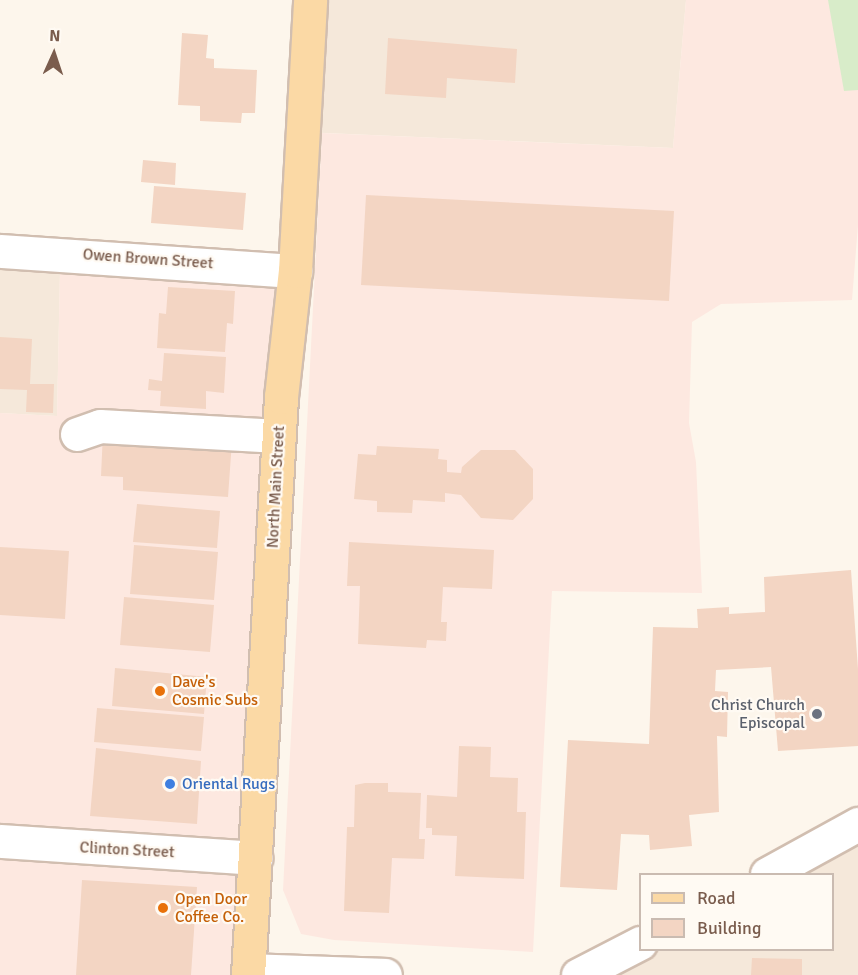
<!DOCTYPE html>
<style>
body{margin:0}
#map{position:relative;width:858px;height:975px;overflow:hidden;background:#fdf6ec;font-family:Signika,sans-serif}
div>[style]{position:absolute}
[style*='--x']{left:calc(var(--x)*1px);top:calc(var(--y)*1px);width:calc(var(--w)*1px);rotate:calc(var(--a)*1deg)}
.residential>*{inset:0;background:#f5e8da}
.commercial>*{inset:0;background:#fde8e0}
.green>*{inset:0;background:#d8ecc9}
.building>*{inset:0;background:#f3d5c3}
.roads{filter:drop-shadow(2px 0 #d1beb0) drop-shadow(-2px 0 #d1beb0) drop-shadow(0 2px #d1beb0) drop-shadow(0 -2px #d1beb0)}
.minor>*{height:33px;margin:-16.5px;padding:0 16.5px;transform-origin:16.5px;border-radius:16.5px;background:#fff}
.major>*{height:33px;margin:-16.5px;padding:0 16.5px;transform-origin:16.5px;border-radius:16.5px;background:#fbd9a5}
.dots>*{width:16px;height:16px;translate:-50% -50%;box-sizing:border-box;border:3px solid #fffaf3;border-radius:50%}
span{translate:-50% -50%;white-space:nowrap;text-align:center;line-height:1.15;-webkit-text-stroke:4.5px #fffaf3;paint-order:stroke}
.street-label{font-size:16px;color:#7a5c4d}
.food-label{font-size:16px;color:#c56008}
.left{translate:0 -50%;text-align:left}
.worship-label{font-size:16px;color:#5b616d}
.right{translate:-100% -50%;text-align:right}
.shop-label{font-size:16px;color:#366cbe}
.legend{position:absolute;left:639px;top:873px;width:195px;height:78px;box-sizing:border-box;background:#fffaf3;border:2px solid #cabbb1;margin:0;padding:8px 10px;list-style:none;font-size:18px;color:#7a5c4d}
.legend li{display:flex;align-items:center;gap:12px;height:30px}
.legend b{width:30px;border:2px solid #cabbb1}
.north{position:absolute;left:24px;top:24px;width:60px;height:60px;-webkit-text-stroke:4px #fffaf3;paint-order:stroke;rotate:3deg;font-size:16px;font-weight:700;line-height:24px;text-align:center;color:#7a5c4d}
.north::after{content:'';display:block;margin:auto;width:21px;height:27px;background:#7a5c4d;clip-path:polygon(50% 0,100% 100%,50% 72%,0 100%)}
</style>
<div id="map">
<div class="residential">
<i style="clip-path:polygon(310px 0,686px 0,673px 148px,303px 132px)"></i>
<i style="clip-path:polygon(0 251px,60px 271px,57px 416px,0 413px)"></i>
<i style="clip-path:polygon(858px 824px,858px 975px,578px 975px,640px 950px,832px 950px,832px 874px,767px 874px)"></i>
</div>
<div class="commercial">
<i style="clip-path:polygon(686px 0,858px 0,858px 225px,852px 300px,721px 304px,692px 322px,689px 423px,696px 462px,702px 593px,552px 591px,533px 952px,334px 940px,301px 934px,283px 890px,322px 133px,673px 148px)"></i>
<i style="clip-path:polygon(60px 271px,275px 283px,236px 975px,0 975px,0 413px,57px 416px)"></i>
</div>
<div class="green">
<i style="clip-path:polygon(828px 0,858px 0,858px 90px,844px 91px)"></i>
</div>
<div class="building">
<i style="clip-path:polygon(182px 33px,208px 35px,206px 58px,214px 59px,214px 68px,257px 70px,255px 113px,242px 113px,241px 123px,200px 121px,200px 106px,178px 105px)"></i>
<i style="clip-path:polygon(388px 38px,517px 49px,515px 83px,447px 78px,446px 98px,385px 94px)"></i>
<i style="clip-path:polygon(143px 160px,176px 163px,175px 185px,141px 182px)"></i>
<i style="clip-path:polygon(154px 186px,246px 193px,243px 230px,151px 223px)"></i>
<i style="clip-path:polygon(366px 195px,674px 211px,669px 301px,361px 285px)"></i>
<i style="clip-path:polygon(168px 287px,235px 291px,233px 324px,227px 323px,225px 352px,157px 348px,159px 313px,166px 314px)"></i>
<i style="clip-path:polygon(0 337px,32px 339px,30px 384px,54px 384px,53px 413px,26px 412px,27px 390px,0 389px)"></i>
<i style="clip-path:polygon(164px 353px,226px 357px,224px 393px,206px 391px,206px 409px,160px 406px,161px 391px,148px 390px,149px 379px,162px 381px)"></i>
<i style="clip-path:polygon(103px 432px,232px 441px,228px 497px,123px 490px,123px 477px,101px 476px)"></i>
<i style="clip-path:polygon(377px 446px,439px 449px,438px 459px,447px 460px,447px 472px,461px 473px,462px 467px,481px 450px,515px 450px,533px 469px,533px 499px,513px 520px,481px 518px,461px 495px,445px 493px,445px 502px,413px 500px,412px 513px,377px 512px,377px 501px,354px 499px,358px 454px,376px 455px)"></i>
<i style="clip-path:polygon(137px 504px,220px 511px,217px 548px,133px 542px)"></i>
<i style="clip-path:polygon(349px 542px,494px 550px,492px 589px,443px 587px,441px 622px,447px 622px,446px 641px,427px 640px,426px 648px,358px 644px,360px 586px,347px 586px)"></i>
<i style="clip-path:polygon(134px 545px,218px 552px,214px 600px,130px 594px)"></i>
<i style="clip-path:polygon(0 547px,69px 551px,65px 619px,0 615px)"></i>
<i style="clip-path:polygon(851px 570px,858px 669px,858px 746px,778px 751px,771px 667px,716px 670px,715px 691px,728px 692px,727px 737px,717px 736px,719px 812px,689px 815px,692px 846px,650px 850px,649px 835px,621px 834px,617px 890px,560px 887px,568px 740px,649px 744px,653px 627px,698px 628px,697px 609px,729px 607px,729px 614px,765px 612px,764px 577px)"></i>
<i style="clip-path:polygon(124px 597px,214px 605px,210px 652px,120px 645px)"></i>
<i style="clip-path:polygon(115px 668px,207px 677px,204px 714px,112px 706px)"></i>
<i style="clip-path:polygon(97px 708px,204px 717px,201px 751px,94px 742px)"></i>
<i style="clip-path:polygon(459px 746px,491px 747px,490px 777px,518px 778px,517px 812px,526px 812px,524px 879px,455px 876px,457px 836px,432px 835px,432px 828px,426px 828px,427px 795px,457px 797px)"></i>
<i style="clip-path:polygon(96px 748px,201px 761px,197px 824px,90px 816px)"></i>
<i style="clip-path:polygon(365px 783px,388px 783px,388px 792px,421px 793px,419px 839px,425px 839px,424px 859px,392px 858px,389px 913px,344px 911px,347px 827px,354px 827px,355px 785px)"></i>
<i style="clip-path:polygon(82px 880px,197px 887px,191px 975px,76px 975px)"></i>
<i style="clip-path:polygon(752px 958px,802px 959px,802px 975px,751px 975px)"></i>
</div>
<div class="roads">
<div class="minor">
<i style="--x:0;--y:251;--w:296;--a:3.9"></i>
<i style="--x:77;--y:434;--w:24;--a:-19"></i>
<i style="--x:100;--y:426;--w:179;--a:3.2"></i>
<i style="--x:0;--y:841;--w:256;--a:3.8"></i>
<i style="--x:767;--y:874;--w:104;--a:-28.8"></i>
<i style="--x:249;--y:970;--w:136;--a:2.1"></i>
<i style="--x:578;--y:975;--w:70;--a:-27.3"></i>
</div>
<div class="major">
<i style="--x:248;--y:975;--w:579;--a:-86.73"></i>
<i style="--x:281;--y:397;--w:127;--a:-83.7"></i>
<i style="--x:295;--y:271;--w:271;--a:-86.8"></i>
</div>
</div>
<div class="dots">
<i style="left:160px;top:691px;background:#e8710a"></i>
<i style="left:817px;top:714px;background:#6b7280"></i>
<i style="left:170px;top:784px;background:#3f7fe0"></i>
<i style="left:163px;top:908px;background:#e8710a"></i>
</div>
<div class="street-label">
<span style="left:148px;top:259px;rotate:4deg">Owen Brown Street</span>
<span style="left:276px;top:487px;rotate:-87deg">North Main Street</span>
<span style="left:127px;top:850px;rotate:3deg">Clinton Street</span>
</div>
<div class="food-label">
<span class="left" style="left:172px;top:691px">Dave's<br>Cosmic Subs</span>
<span class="left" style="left:175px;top:908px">Open Door<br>Coffee Co.</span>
</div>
<div class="worship-label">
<span class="right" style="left:805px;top:714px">Christ Church<br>Episcopal</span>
</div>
<div class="shop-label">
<span class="left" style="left:182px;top:784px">Oriental Rugs</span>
</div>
<ul class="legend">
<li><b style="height:8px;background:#fbd9a5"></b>Road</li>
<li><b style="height:16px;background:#f3d5c3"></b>Building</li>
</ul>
<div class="north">N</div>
</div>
